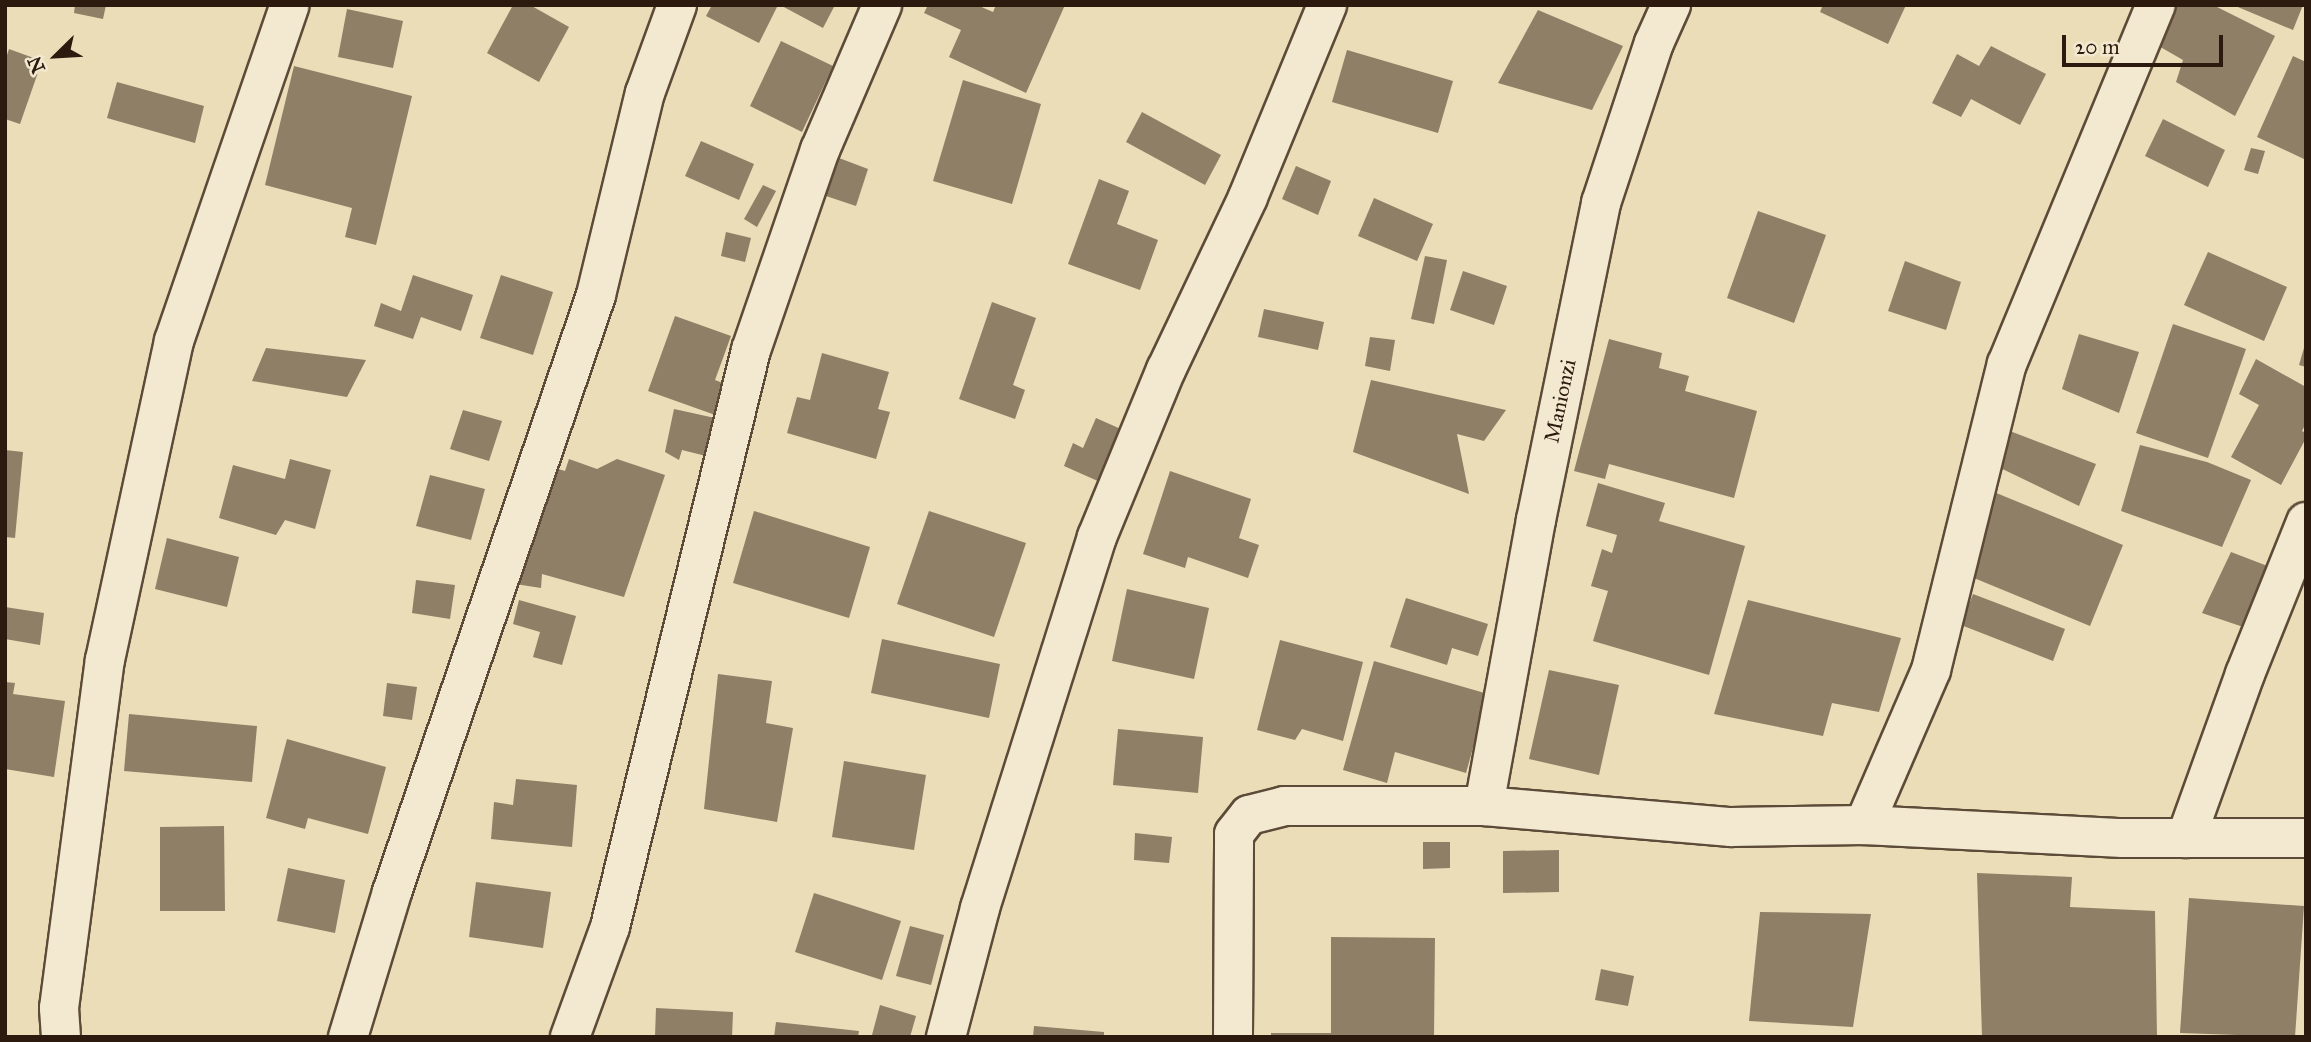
<!DOCTYPE html>
<style>
body{margin:0}
#map{position:relative;width:2311px;height:1042px;overflow:hidden;background:#ebddb7;font-family:"IM FELL Great Primer",serif}
div>[style]{position:absolute}
[style*='--x']{left:calc(var(--x)*1px);top:calc(var(--y)*1px);width:calc(var(--w)*1px);rotate:calc(var(--a)*1deg)}
.building>*{inset:0;background:#8f7f66}
.roads{filter:drop-shadow(2px 0 #5c4b38) drop-shadow(-2px 0 #5c4b38) drop-shadow(0 2px #5c4b38) drop-shadow(0 -2px #5c4b38)}
.minor>*{height:38px;margin:-19px;padding:0 19px;transform-origin:19px;border-radius:19px;background:#f2e9d0}
span{translate:-50% -50%;white-space:nowrap;text-align:center;line-height:1.15;-webkit-text-stroke:5px #f2e9d0;paint-order:stroke}
.street-label{font-size:21px;color:#2c1a0e}
.frame{position:absolute;inset:0;border:7px solid #2c1a0e;pointer-events:none}
.north{position:absolute;left:21px;top:21px;width:70px;height:70px;-webkit-text-stroke:5px #f2e9d0;paint-order:stroke;rotate:246deg;font-size:19px;font-weight:700;line-height:28px;text-align:center;color:#2c1a0e}
.north::after{content:'';display:block;margin:auto;width:24px;height:32px;background:#2c1a0e;clip-path:polygon(50% 0,100% 100%,50% 72%,0 100%)}
.scale{position:absolute;left:2062px;top:35px;width:161px;height:32px;box-sizing:border-box;border:4px solid #2c1a0e;border-top:0;padding-left:9px;font-size:21px;line-height:24px;white-space:nowrap;color:#2c1a0e;-webkit-text-stroke:5px #f2e9d0;paint-order:stroke}
</style>
<div id="map">
<div class="building">
<i style="clip-path:polygon(75px 5px,106px 5px,103px 19px,74px 13px)"></i>
<i style="clip-path:polygon(513px 5px,530px 5px,569px 27px,539px 82px,487px 53px)"></i>
<i style="clip-path:polygon(712px 5px,778px 5px,759px 43px,706px 16px)"></i>
<i style="clip-path:polygon(780px 5px,835px 5px,823px 28px)"></i>
<i style="clip-path:polygon(928px 5px,977px 5px,993px 12px,996px 5px,1065px 5px,1026px 93px,949px 57px,961px 30px,924px 13px)"></i>
<i style="clip-path:polygon(1823px 5px,1906px 5px,1888px 44px,1820px 12px)"></i>
<i style="clip-path:polygon(2168px 5px,2213px 5px,2275px 36px,2235px 116px,2176px 82px,2183px 60px,2150px 41px)"></i>
<i style="clip-path:polygon(2233px 5px,2303px 5px,2293px 30px)"></i>
<i style="clip-path:polygon(347px 9px,403px 21px,393px 68px,338px 57px)"></i>
<i style="clip-path:polygon(1538px 10px,1623px 46px,1592px 110px,1498px 83px)"></i>
<i style="clip-path:polygon(781px 41px,833px 66px,802px 132px,750px 106px)"></i>
<i style="clip-path:polygon(1991px 46px,2046px 74px,2020px 125px,1971px 99px,1961px 117px,1932px 103px,1957px 54px,1979px 66px)"></i>
<i style="clip-path:polygon(9px 49px,42px 61px,20px 124px,5px 119px,5px 61px)"></i>
<i style="clip-path:polygon(1347px 50px,1453px 81px,1438px 133px,1332px 102px)"></i>
<i style="clip-path:polygon(2293px 56px,2306px 62px,2306px 160px,2257px 137px)"></i>
<i style="clip-path:polygon(294px 66px,412px 96px,376px 245px,345px 237px,352px 208px,265px 185px)"></i>
<i style="clip-path:polygon(963px 80px,1041px 104px,1012px 204px,933px 181px)"></i>
<i style="clip-path:polygon(117px 82px,204px 106px,195px 143px,107px 118px)"></i>
<i style="clip-path:polygon(1142px 112px,1221px 155px,1205px 185px,1126px 142px)"></i>
<i style="clip-path:polygon(2163px 119px,2225px 150px,2208px 187px,2145px 156px)"></i>
<i style="clip-path:polygon(701px 141px,754px 164px,739px 200px,685px 176px)"></i>
<i style="clip-path:polygon(2251px 148px,2265px 151px,2258px 174px,2244px 170px)"></i>
<i style="clip-path:polygon(839px 158px,868px 169px,856px 206px,826px 196px)"></i>
<i style="clip-path:polygon(1296px 166px,1331px 181px,1318px 215px,1282px 199px)"></i>
<i style="clip-path:polygon(1099px 179px,1129px 191px,1117px 224px,1158px 240px,1140px 290px,1068px 264px)"></i>
<i style="clip-path:polygon(763px 185px,776px 191px,757px 227px,744px 219px)"></i>
<i style="clip-path:polygon(1374px 198px,1433px 224px,1417px 261px,1358px 236px)"></i>
<i style="clip-path:polygon(1758px 211px,1826px 235px,1794px 323px,1727px 298px)"></i>
<i style="clip-path:polygon(726px 232px,751px 238px,745px 262px,721px 256px)"></i>
<i style="clip-path:polygon(2208px 252px,2287px 287px,2264px 341px,2184px 305px)"></i>
<i style="clip-path:polygon(1425px 256px,1447px 260px,1434px 324px,1411px 319px)"></i>
<i style="clip-path:polygon(1905px 261px,1961px 282px,1946px 330px,1888px 311px)"></i>
<i style="clip-path:polygon(1463px 271px,1507px 286px,1494px 325px,1450px 310px)"></i>
<i style="clip-path:polygon(413px 275px,473px 295px,461px 331px,421px 317px,413px 339px,374px 326px,381px 303px,401px 311px)"></i>
<i style="clip-path:polygon(501px 275px,553px 292px,533px 355px,480px 338px)"></i>
<i style="clip-path:polygon(992px 302px,1036px 318px,1013px 385px,1025px 390px,1015px 419px,959px 399px)"></i>
<i style="clip-path:polygon(1264px 309px,1324px 322px,1318px 350px,1258px 337px)"></i>
<i style="clip-path:polygon(675px 316px,731px 336px,715px 380px,728px 385px,718px 416px,648px 391px)"></i>
<i style="clip-path:polygon(2173px 324px,2246px 349px,2208px 458px,2136px 433px)"></i>
<i style="clip-path:polygon(2079px 334px,2139px 352px,2119px 413px,2062px 389px)"></i>
<i style="clip-path:polygon(1370px 337px,1395px 340px,1390px 371px,1365px 366px)"></i>
<i style="clip-path:polygon(1609px 339px,1662px 353px,1659px 368px,1689px 376px,1685px 391px,1757px 411px,1734px 498px,1609px 464px,1605px 479px,1574px 471px)"></i>
<i style="clip-path:polygon(2306px 341px,2306px 367px,2299px 365px)"></i>
<i style="clip-path:polygon(266px 348px,366px 360px,347px 397px,252px 381px)"></i>
<i style="clip-path:polygon(822px 353px,889px 372px,878px 409px,890px 412px,876px 459px,787px 433px,797px 397px,810px 400px)"></i>
<i style="clip-path:polygon(2256px 359px,2306px 387px,2306px 423px,2302px 431px,2306px 433px,2306px 438px,2281px 485px,2231px 457px,2259px 405px,2239px 394px)"></i>
<i style="clip-path:polygon(1371px 380px,1506px 410px,1484px 441px,1457px 434px,1469px 494px,1353px 452px)"></i>
<i style="clip-path:polygon(674px 409px,715px 418px,706px 456px,682px 450px,679px 460px,665px 452px)"></i>
<i style="clip-path:polygon(463px 410px,502px 421px,489px 461px,450px 449px)"></i>
<i style="clip-path:polygon(1096px 418px,1132px 434px,1109px 486px,1064px 466px,1073px 443px,1083px 448px)"></i>
<i style="clip-path:polygon(2002px 428px,2096px 464px,2079px 506px,1986px 461px)"></i>
<i style="clip-path:polygon(2140px 445px,2207px 462px,2251px 480px,2222px 547px,2121px 511px)"></i>
<i style="clip-path:polygon(5px 450px,23px 452px,15px 538px,5px 537px)"></i>
<i style="clip-path:polygon(290px 459px,331px 470px,315px 529px,285px 520px,276px 535px,219px 518px,233px 465px,285px 479px)"></i>
<i style="clip-path:polygon(569px 459px,597px 469px,617px 459px,665px 475px,624px 597px,542px 574px,541px 588px,509px 583px,548px 466px,565px 471px)"></i>
<i style="clip-path:polygon(1170px 471px,1251px 499px,1239px 538px,1259px 545px,1248px 578px,1188px 557px,1185px 568px,1143px 554px)"></i>
<i style="clip-path:polygon(430px 475px,485px 489px,471px 540px,416px 526px)"></i>
<i style="clip-path:polygon(1598px 483px,1665px 503px,1659px 521px,1745px 546px,1709px 675px,1593px 641px,1608px 591px,1591px 586px,1602px 549px,1612px 553px,1617px 535px,1586px 526px)"></i>
<i style="clip-path:polygon(1989px 490px,2123px 545px,2090px 626px,1957px 571px)"></i>
<i style="clip-path:polygon(754px 511px,870px 547px,849px 618px,733px 583px)"></i>
<i style="clip-path:polygon(929px 511px,1026px 543px,994px 637px,897px 604px)"></i>
<i style="clip-path:polygon(167px 538px,239px 557px,227px 607px,155px 589px)"></i>
<i style="clip-path:polygon(2231px 552px,2278px 570px,2252px 630px,2202px 613px)"></i>
<i style="clip-path:polygon(416px 580px,455px 585px,450px 619px,412px 613px)"></i>
<i style="clip-path:polygon(1127px 589px,1209px 608px,1194px 679px,1112px 661px)"></i>
<i style="clip-path:polygon(1973px 594px,2065px 629px,2053px 661px,1961px 625px)"></i>
<i style="clip-path:polygon(1406px 598px,1488px 624px,1478px 656px,1452px 648px,1447px 665px,1390px 647px)"></i>
<i style="clip-path:polygon(519px 600px,576px 616px,562px 665px,533px 657px,540px 632px,513px 624px)"></i>
<i style="clip-path:polygon(1748px 600px,1901px 638px,1879px 712px,1832px 703px,1823px 736px,1714px 714px)"></i>
<i style="clip-path:polygon(5px 607px,44px 613px,40px 645px,5px 639px)"></i>
<i style="clip-path:polygon(882px 639px,1000px 664px,989px 718px,871px 693px)"></i>
<i style="clip-path:polygon(1280px 640px,1363px 662px,1343px 741px,1302px 729px,1295px 740px,1257px 730px)"></i>
<i style="clip-path:polygon(1374px 661px,1488px 694px,1466px 773px,1395px 752px,1387px 783px,1343px 770px)"></i>
<i style="clip-path:polygon(1549px 670px,1619px 685px,1599px 775px,1529px 759px)"></i>
<i style="clip-path:polygon(718px 674px,772px 681px,766px 723px,793px 728px,777px 822px,704px 809px)"></i>
<i style="clip-path:polygon(5px 682px,15px 683px,13px 694px,65px 701px,54px 777px,5px 769px)"></i>
<i style="clip-path:polygon(387px 683px,417px 687px,412px 720px,383px 716px)"></i>
<i style="clip-path:polygon(129px 714px,257px 726px,252px 782px,124px 771px)"></i>
<i style="clip-path:polygon(1118px 729px,1203px 737px,1198px 793px,1113px 785px)"></i>
<i style="clip-path:polygon(287px 739px,386px 767px,368px 834px,308px 818px,305px 829px,266px 818px)"></i>
<i style="clip-path:polygon(844px 761px,926px 775px,914px 850px,832px 837px)"></i>
<i style="clip-path:polygon(516px 779px,577px 785px,572px 847px,491px 839px,494px 802px,513px 805px)"></i>
<i style="clip-path:polygon(224px 826px,225px 911px,160px 911px,160px 827px)"></i>
<i style="clip-path:polygon(1135px 833px,1172px 837px,1169px 863px,1134px 860px)"></i>
<i style="clip-path:polygon(1423px 842px,1450px 842px,1450px 868px,1423px 869px)"></i>
<i style="clip-path:polygon(1559px 850px,1559px 892px,1503px 893px,1503px 851px)"></i>
<i style="clip-path:polygon(288px 868px,345px 880px,335px 933px,277px 921px)"></i>
<i style="clip-path:polygon(1977px 873px,2072px 877px,2070px 907px,2155px 911px,2157px 1037px,1982px 1037px)"></i>
<i style="clip-path:polygon(476px 882px,551px 892px,543px 948px,469px 937px)"></i>
<i style="clip-path:polygon(814px 893px,901px 921px,882px 980px,795px 952px)"></i>
<i style="clip-path:polygon(2189px 898px,2304px 906px,2295px 1037px,2180px 1033px)"></i>
<i style="clip-path:polygon(1760px 912px,1871px 914px,1853px 1027px,1749px 1021px)"></i>
<i style="clip-path:polygon(910px 926px,944px 935px,931px 985px,896px 976px)"></i>
<i style="clip-path:polygon(1331px 937px,1435px 938px,1434px 1037px,1271px 1037px,1271px 1033px,1331px 1033px)"></i>
<i style="clip-path:polygon(1601px 969px,1634px 976px,1628px 1006px,1595px 1000px)"></i>
<i style="clip-path:polygon(880px 1005px,916px 1016px,910px 1037px,872px 1035px)"></i>
<i style="clip-path:polygon(656px 1008px,733px 1012px,732px 1037px,655px 1037px)"></i>
<i style="clip-path:polygon(776px 1022px,859px 1031px,858px 1037px,774px 1037px)"></i>
<i style="clip-path:polygon(1034px 1026px,1104px 1032px,1104px 1037px,1033px 1037px)"></i>
</div>
<div class="roads">
<div class="minor">
<i style="--x:1484;--y:806;--w:291;--a:-79.7"></i>
<i style="--x:1536;--y:520;--w:324;--a:-78.4"></i>
<i style="--x:1601;--y:203;--w:169;--a:-71.7"></i>
<i style="--x:1654;--y:43;--w:42;--a:-65.9"></i>
<i style="--x:1864;--y:825;--w:169;--a:-66.6"></i>
<i style="--x:1931;--y:670;--w:315;--a:-76.1"></i>
<i style="--x:2007;--y:364;--w:389;--a:-67.5"></i>
<i style="--x:2186;--y:838;--w:174;--a:-70.2"></i>
<i style="--x:2245;--y:674;--w:164;--a:-68.1"></i>
<i style="--x:61;--y:1037;--w:29;--a:-94"></i>
<i style="--x:59;--y:1008;--w:351;--a:-82.5"></i>
<i style="--x:105;--y:660;--w:326;--a:-77.8"></i>
<i style="--x:174;--y:341;--w:355;--a:-71"></i>
<i style="--x:348;--y:1037;--w:152;--a:-73.1"></i>
<i style="--x:392;--y:892;--w:631;--a:-71.13"></i>
<i style="--x:596;--y:295;--w:208;--a:-76.4"></i>
<i style="--x:645;--y:93;--w:94;--a:-70"></i>
<i style="--x:570;--y:1037;--w:117;--a:-70"></i>
<i style="--x:610;--y:927;--w:594;--a:-76.27"></i>
<i style="--x:751;--y:350;--w:212;--a:-71"></i>
<i style="--x:820;--y:150;--w:158;--a:-66.8"></i>
<i style="--x:946;--y:1037;--w:133;--a:-75.2"></i>
<i style="--x:980;--y:908;--w:389;--a:-72.5"></i>
<i style="--x:1097;--y:537;--w:181;--a:-67.6"></i>
<i style="--x:1166;--y:370;--w:191;--a:-64.6"></i>
<i style="--x:1248;--y:197;--w:208;--a:-67.6"></i>
<i style="--x:1233;--y:1037;--w:203;--a:-89.7"></i>
<i style="--x:1234;--y:834;--w:24;--a:-52"></i>
<i style="--x:1249;--y:815;--w:36;--a:-14"></i>
<i style="--x:1284;--y:806;--w:200;--a:0"></i>
<i style="--x:1484;--y:806;--w:248;--a:4.9"></i>
<i style="--x:1731;--y:827;--w:133;--a:-0.9"></i>
<i style="--x:1864;--y:825;--w:259;--a:2.9"></i>
<i style="--x:2123;--y:838;--w:183;--a:0"></i>
</div>
</div>
<div class="street-label">
<span style="left:1560px;top:401px;rotate:-78deg">Manionzi</span>
</div>
<div class="frame"></div>
<div class="north">N</div>
<div class="scale">20 m</div>
</div>
